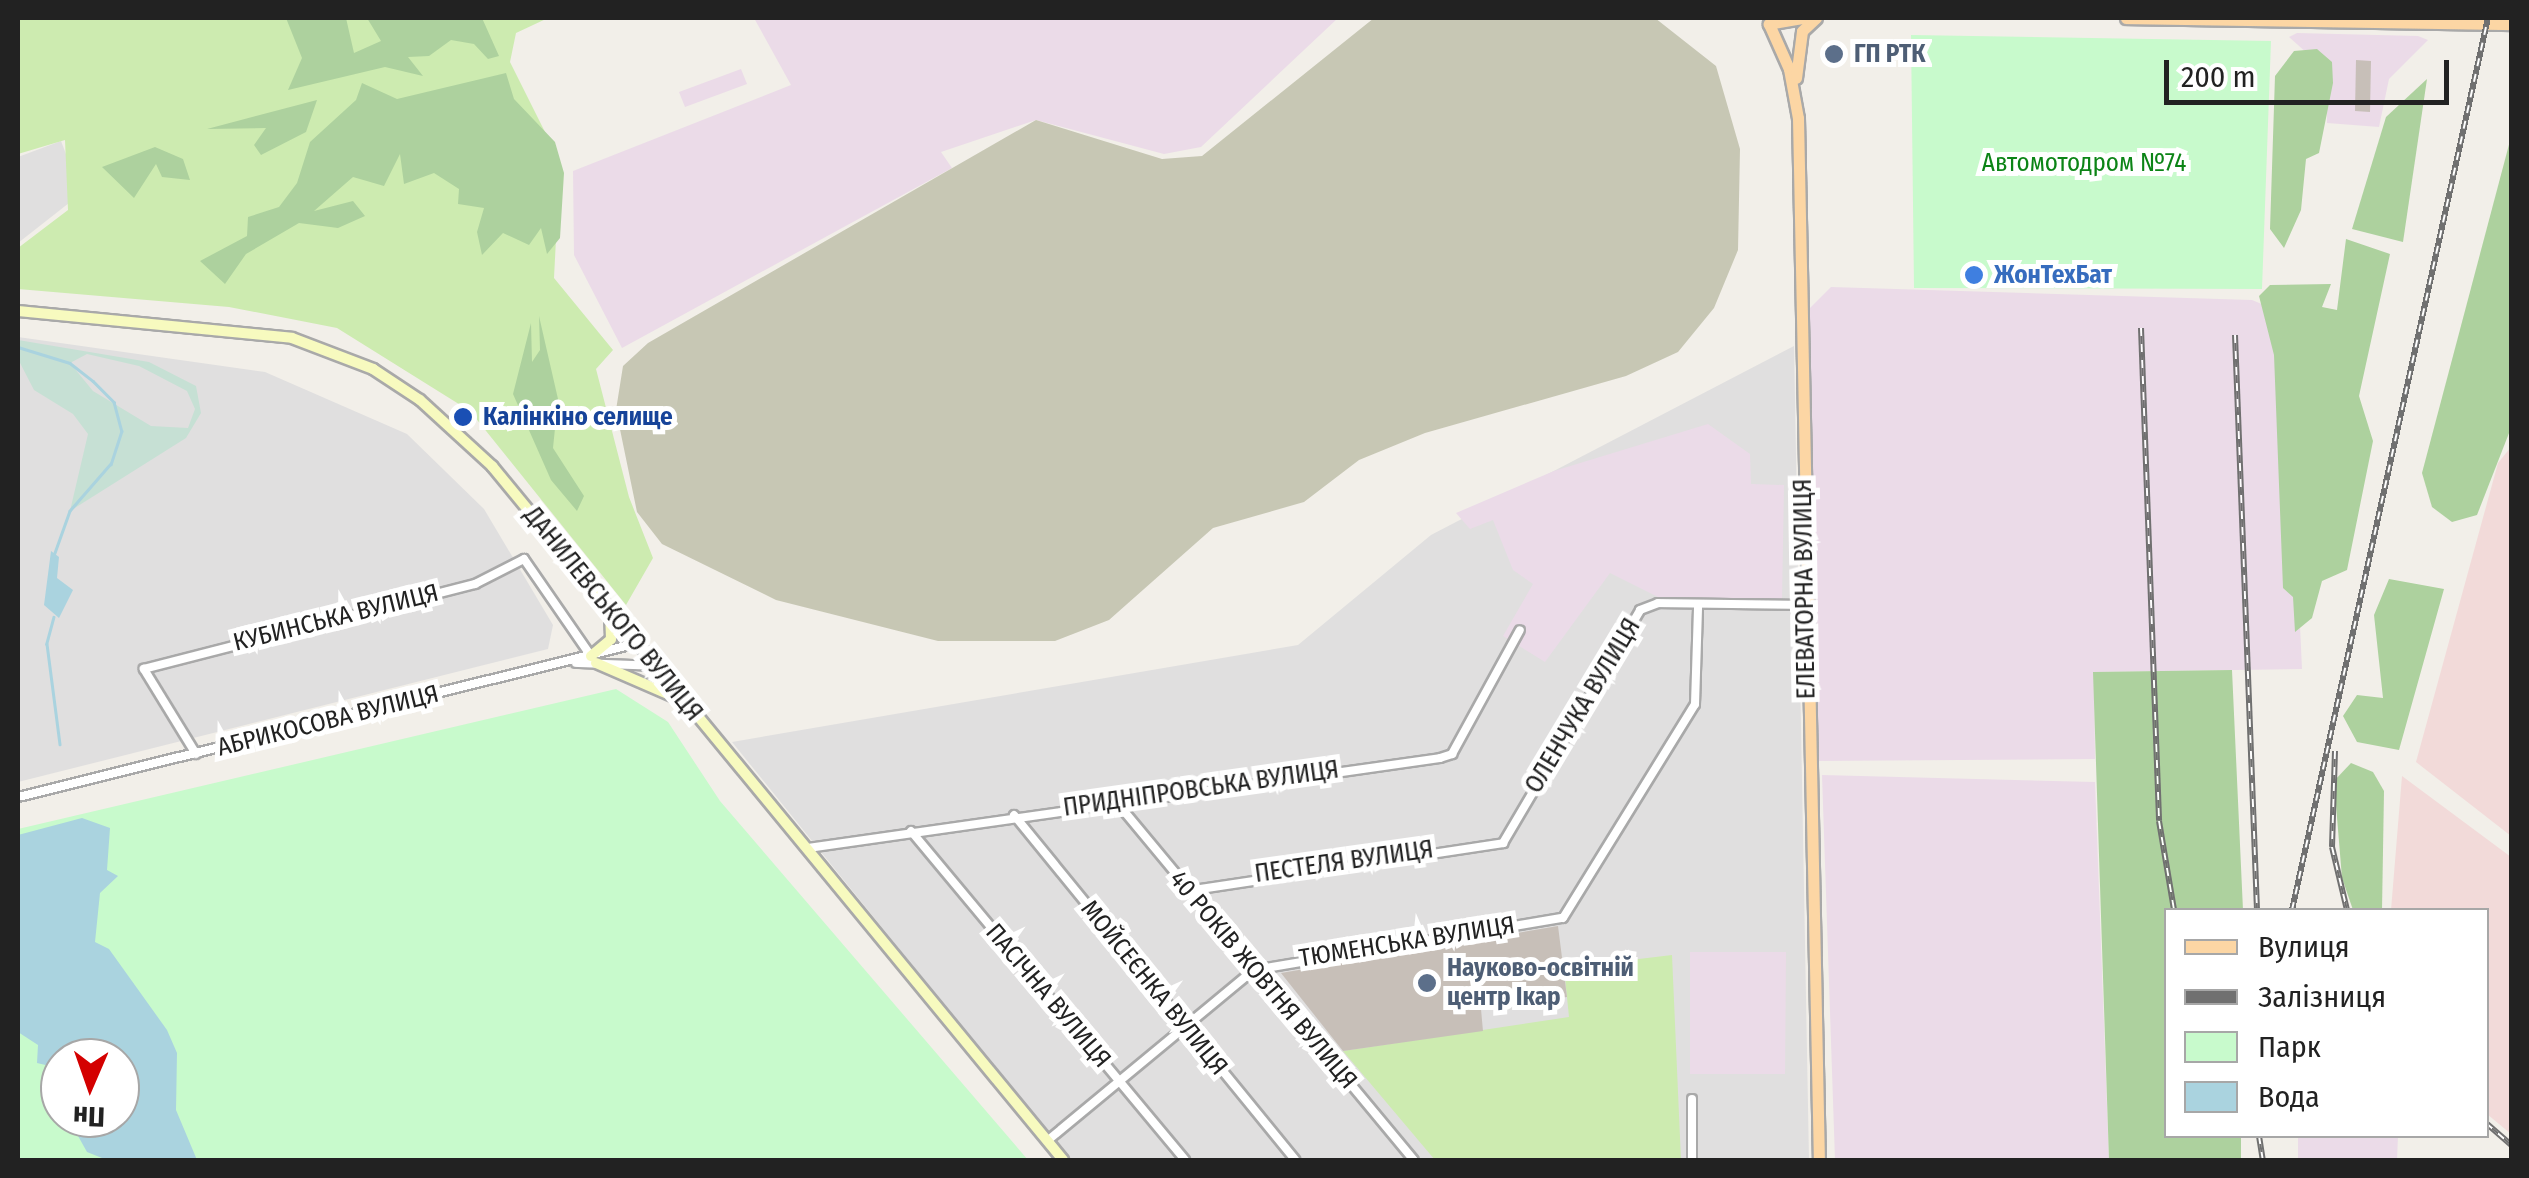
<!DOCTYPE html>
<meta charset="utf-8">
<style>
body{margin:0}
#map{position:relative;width:2529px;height:1178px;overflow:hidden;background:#f2efe9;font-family:"Fira Sans Condensed",sans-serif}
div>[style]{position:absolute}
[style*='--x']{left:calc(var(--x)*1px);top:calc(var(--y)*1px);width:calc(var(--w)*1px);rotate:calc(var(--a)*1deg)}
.residential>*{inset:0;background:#e0dfdf}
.commercial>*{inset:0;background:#f2dad9}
.industrial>*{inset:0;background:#ebdbe8}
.construction>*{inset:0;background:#c7c7b4}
.grass>*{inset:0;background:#cdebb0}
.forest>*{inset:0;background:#add19e}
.wetland>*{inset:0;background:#c6e0d4}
.park>*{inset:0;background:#c8facc}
.water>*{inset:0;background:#aad3df}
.stream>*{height:2.5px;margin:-1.25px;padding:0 1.25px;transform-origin:1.25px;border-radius:1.25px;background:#aad3df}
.building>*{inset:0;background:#c7bfb8}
.roads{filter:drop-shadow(2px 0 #a9a9a9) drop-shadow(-2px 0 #a9a9a9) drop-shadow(0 2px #a9a9a9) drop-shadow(0 -2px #a9a9a9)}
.street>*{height:8px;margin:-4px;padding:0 4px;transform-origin:4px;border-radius:4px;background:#fff}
.secondary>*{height:10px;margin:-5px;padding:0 5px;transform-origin:5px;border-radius:5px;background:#f7fabf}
.primary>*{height:11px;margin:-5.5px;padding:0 5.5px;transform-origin:5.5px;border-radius:5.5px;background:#fcd6a4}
.rail>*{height:6px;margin-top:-3px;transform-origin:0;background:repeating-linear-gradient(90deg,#fff 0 8px,#707070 0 16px);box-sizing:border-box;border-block:2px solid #707070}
.dots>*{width:28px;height:28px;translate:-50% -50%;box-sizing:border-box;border:5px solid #fff;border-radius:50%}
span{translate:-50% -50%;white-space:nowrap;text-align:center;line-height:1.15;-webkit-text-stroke:10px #fff;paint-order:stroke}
.service-label{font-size:25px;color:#4e5e75;font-weight:700}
.left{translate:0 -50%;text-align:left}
.park-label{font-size:25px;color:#0c8416}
.shop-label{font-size:25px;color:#366cbe;font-weight:700}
.transit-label{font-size:25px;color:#164399;font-weight:700}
.street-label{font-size:25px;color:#222}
.frame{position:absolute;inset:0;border:20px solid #222;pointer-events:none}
.legend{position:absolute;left:2164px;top:908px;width:325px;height:230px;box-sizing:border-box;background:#fff;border:2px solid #a7a7a7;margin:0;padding:12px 18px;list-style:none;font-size:30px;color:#222}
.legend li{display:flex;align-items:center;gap:20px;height:50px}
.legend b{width:50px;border:2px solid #a7a7a7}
.north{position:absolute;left:40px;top:1038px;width:100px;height:100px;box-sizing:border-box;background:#fff;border:2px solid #a7a7a7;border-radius:50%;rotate:182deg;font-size:28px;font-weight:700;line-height:40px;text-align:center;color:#222}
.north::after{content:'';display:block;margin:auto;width:35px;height:45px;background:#d40000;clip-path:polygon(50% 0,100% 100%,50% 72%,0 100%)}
.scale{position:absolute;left:2164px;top:60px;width:285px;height:45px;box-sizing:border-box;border:5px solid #222;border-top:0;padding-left:12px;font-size:30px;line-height:35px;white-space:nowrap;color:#222;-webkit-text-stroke:8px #fff;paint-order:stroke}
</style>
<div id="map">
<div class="residential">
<i style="clip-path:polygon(61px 141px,77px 183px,69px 203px,18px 243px,18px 157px)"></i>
<i style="clip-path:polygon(18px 337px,265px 372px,407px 434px,484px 509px,553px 625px,548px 649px,18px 782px)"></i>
<i style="clip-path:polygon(1794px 346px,1809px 1160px,1070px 1160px,732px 742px,1298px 645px,1431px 535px)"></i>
</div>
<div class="commercial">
<i style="clip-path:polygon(2511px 447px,2512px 836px,2511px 836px,2416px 762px,2498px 463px)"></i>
<i style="clip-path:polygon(2402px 776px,2511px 857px,2511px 1134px,2487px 1114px,2486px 910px,2391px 910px)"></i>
</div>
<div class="industrial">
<i style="clip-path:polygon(754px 18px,1338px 18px,1201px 147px,1164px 154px,1036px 120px,941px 152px,952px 168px,622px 348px,574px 255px,573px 171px,791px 85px)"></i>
<i style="clip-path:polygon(2297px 33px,2418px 36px,2428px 40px,2389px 79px,2379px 127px,2327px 123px,2327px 97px,2308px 54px,2289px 37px)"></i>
<i style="clip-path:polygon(741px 69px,747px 84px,685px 107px,679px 92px)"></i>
<i style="clip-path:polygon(1831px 287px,2252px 300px,2269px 307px,2286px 321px,2302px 669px,2094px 672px,2095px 759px,1814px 761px,1808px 310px)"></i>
<i style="clip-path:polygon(1708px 424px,1750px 454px,1751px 484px,1784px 485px,1782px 600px,1668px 602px,1610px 573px,1545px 662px,1503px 636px,1533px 584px,1513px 570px,1493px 520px,1470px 529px,1456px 513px,1554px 471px)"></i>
<i style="clip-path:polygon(1822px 775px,2095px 782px,2109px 1160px,1835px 1160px)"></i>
<i style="clip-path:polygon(1690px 952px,1786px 952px,1785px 1074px,1690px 1074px)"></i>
<i style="clip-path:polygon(2298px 1136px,2398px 1136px,2397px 1160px,2298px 1160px)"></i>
</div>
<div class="construction">
<i style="clip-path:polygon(1374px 18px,1655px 18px,1716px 66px,1740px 149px,1738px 250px,1714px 308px,1678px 352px,1626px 376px,1425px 433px,1359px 460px,1304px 502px,1213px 528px,1109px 620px,1055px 641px,938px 641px,776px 600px,662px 544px,637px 512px,616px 410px,623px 366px,648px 343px,1036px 120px,1162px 159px,1202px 156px)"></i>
</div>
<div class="grass">
<i style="clip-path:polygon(18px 18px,548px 18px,516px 33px,510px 62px,560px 162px,554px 278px,613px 350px,596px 369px,629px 497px,653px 558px,626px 605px,470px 411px,337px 328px,229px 307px,18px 289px,18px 248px,68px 210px,65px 140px,18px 154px)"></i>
<i style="clip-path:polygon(1672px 955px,1681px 1160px,1435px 1160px,1343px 1051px,1569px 1017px,1564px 968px)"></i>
</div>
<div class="forest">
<i style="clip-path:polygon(286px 18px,346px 18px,354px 53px,381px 41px,367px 18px,482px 18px,499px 56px,488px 59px,474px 44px,451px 40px,429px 56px,408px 57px,423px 76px,385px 67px,288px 90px,302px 58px)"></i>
<i style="clip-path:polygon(2317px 49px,2332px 62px,2333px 83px,2319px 153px,2306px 159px,2301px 210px,2284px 248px,2270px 229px,2275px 76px,2294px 51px)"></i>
<i style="clip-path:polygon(506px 73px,514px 99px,555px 142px,564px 173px,560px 238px,547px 254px,541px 228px,529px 245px,503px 233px,482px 255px,477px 232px,484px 208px,458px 204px,459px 189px,434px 173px,404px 184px,400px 154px,384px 186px,353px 177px,314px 211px,353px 201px,365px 216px,338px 228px,299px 223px,246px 254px,225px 284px,200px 261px,247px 236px,248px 217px,279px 207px,297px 183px,310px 142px,356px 100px,362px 83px,397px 99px)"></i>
<i style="clip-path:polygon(2427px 79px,2403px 242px,2352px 229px,2386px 117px)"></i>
<i style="clip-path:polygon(317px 100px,306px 132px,261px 155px,254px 145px,266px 128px,207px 129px)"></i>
<i style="clip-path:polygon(2511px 137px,2511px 428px,2477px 515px,2452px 522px,2432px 507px,2422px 473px)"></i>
<i style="clip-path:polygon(155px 147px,183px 159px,190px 180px,162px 177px,156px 164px,134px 198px,102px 167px)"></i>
<i style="clip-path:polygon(2346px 239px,2390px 254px,2359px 396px,2373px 441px,2347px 570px,2322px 581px,2312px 618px,2295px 632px,2293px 597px,2283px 588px,2274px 355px,2259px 296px,2270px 285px,2331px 284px,2322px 307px,2337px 310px)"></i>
<i style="clip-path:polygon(539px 316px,558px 399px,553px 448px,584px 496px,577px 511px,551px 480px,513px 394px,531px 323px,532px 362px,540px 350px)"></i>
<i style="clip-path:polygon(2389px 579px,2444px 589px,2399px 750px,2357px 742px,2343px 716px,2357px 695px,2383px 698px,2374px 615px)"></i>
<i style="clip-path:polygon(2232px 670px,2243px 910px,2166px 910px,2166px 1136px,2241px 1136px,2241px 1160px,2109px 1160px,2093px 672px)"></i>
<i style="clip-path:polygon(2351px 763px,2373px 772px,2384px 791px,2382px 910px,2353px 910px,2342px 878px,2334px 781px)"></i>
</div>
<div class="wetland">
<i style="clip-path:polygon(evenodd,18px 340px,149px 362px,196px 386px,201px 413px,186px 438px,70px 511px,88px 434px,73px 414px,34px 390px,18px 359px,18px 340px,87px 354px,139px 366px,187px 391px,195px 409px,188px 428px,151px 426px,93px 391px,70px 363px,87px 354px)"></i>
</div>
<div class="park">
<i style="clip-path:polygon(1911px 35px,2271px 41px,2262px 289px,1914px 288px)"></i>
<i style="clip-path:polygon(evenodd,616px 689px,668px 722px,720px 801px,1028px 1160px,18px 1160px,18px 829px,616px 689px,60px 1058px,120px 1058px,120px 1118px,60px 1118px,60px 1058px)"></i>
</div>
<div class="water">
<i style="clip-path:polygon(51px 551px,59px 557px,57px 578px,73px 590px,59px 618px,44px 605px)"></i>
<i style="clip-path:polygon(82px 818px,110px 828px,107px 870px,118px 876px,100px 893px,95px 942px,109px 949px,167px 1030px,177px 1053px,176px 1110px,197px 1160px,107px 1160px,87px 1152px,68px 1118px,120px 1118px,120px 1058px,60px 1058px,60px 1081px,54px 1067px,37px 1063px,38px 1045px,18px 1032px,18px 835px)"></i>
</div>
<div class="stream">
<i style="--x:18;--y:347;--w:54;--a:17.1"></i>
<i style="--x:70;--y:363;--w:29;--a:38"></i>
<i style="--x:93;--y:381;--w:30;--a:45"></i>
<i style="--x:114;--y:402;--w:30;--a:75"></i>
<i style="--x:122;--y:431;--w:35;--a:108"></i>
<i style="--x:111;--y:464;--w:62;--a:131.1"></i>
<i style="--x:70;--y:511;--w:48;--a:109.6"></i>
<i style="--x:54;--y:617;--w:28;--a:105"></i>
<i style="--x:47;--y:644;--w:101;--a:82.6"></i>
</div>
<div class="building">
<i style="clip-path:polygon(2356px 60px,2371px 61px,2370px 112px,2355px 111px)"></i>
<i style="clip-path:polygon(1558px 926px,1567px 997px,1481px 1009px,1483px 1031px,1343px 1051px,1281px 973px)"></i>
</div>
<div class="roads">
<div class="street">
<i style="--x:576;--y:663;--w:80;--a:2.1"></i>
<i style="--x:196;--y:754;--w:100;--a:-121.5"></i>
<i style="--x:144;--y:669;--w:342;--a:-14.4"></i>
<i style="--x:475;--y:584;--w:55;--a:-27"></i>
<i style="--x:524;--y:559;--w:118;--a:55.4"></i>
<i style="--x:18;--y:797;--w:639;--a:-13.95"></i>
<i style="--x:1114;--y:799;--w:469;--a:50.3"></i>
<i style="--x:1014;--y:815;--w:445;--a:50.8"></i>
<i style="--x:911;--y:831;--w:428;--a:50.2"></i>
<i style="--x:808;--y:848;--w:638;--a:-8.1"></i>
<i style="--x:1440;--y:758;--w:13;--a:-18"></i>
<i style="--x:1452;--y:754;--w:141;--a:-61.3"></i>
<i style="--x:1187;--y:891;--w:320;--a:-8.6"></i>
<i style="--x:1503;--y:843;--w:270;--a:-59.5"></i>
<i style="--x:1640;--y:610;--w:19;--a:-21"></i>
<i style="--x:1658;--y:603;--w:147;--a:0.8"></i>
<i style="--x:1692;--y:1099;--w:61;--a:90"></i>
<i style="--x:1047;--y:1141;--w:268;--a:-39.6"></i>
<i style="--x:1254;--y:970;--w:313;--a:-9.6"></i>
<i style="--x:1563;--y:918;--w:251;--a:-58.3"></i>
<i style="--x:1695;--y:704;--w:98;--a:-88.2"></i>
</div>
<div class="secondary">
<i style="--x:18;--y:311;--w:275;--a:5.6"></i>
<i style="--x:292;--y:338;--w:87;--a:20.9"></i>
<i style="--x:373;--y:369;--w:56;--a:33.4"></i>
<i style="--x:420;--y:400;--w:98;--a:42.5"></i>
<i style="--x:492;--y:466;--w:899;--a:50.55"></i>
<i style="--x:591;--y:656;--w:26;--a:-40"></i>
<i style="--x:611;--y:639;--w:28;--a:-92"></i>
<i style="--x:596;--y:663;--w:88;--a:23.4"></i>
</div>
<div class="primary">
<i style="--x:1802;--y:18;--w:34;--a:170"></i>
<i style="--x:1769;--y:24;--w:49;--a:66"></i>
<i style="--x:1789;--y:69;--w:50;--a:79.6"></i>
<i style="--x:1798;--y:118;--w:1042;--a:88.85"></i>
<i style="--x:2126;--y:18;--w:386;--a:0.9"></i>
<i style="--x:1796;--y:78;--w:47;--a:-82.7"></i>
<i style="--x:1802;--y:31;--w:19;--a:-43"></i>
</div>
</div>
<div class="rail">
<i style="--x:2141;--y:328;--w:493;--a:87.9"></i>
<i style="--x:2159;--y:821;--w:90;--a:80.4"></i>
<i style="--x:2235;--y:335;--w:575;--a:87.81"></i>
<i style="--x:2335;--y:751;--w:96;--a:91.8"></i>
<i style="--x:2332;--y:847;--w:65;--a:76.6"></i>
<i style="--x:2292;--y:910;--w:913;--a:-77.61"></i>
<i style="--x:2486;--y:1123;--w:35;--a:41"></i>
<i style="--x:2259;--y:1136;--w:24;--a:81"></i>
</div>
<div class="dots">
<i style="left:1834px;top:54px;background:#5c6f8a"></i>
<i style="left:1974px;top:275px;background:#3f7fe0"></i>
<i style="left:463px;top:417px;background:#1a4fb4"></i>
<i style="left:1427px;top:983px;background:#5c6f8a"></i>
</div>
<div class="service-label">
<span class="left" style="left:1854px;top:54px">ГП РТК</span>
<span class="left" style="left:1447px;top:983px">Науково-освітній<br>центр Ікар</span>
</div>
<div class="park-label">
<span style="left:2084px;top:163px">Автомотодром №74</span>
</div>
<div class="shop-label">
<span class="left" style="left:1994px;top:275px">ЖонТехБат</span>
</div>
<div class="transit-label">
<span class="left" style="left:483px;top:417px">Калінкіно селище</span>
</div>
<div class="street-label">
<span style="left:1805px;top:589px;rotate:-91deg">ЕЛЕВАТОРНА ВУЛИЦЯ</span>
<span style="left:613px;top:614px;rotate:51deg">ДАНИЛЕВСЬКОГО ВУЛИЦЯ</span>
<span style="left:336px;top:618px;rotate:-14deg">КУБИНСЬКА ВУЛИЦЯ</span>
<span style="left:1583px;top:706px;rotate:-59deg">ОЛЕНЧУКА ВУЛИЦЯ</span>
<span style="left:328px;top:721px;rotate:-14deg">АБРИКОСОВА ВУЛИЦЯ</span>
<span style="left:1201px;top:789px;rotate:-8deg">ПРИДНІПРОВСЬКА ВУЛИЦЯ</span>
<span style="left:1344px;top:862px;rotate:-8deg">ПЕСТЕЛЯ ВУЛИЦЯ</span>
<span style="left:1407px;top:942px;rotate:-9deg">ТЮМЕНСЬКА ВУЛИЦЯ</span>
<span style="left:1263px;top:980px;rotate:50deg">40 РОКІВ ЖОВТНЯ ВУЛИЦЯ</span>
<span style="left:1154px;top:988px;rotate:51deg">МОЙСЕЄНКА ВУЛИЦЯ</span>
<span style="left:1048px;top:996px;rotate:50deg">ПАСІЧНА ВУЛИЦЯ</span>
</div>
<div class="frame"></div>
<ul class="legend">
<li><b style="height:12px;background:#fcd6a4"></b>Вулиця</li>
<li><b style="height:12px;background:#707070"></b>Залізниця</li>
<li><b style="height:28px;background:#c8facc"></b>Парк</li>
<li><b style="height:28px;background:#aad3df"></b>Вода</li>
</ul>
<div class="north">Пн</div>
<div class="scale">200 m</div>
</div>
